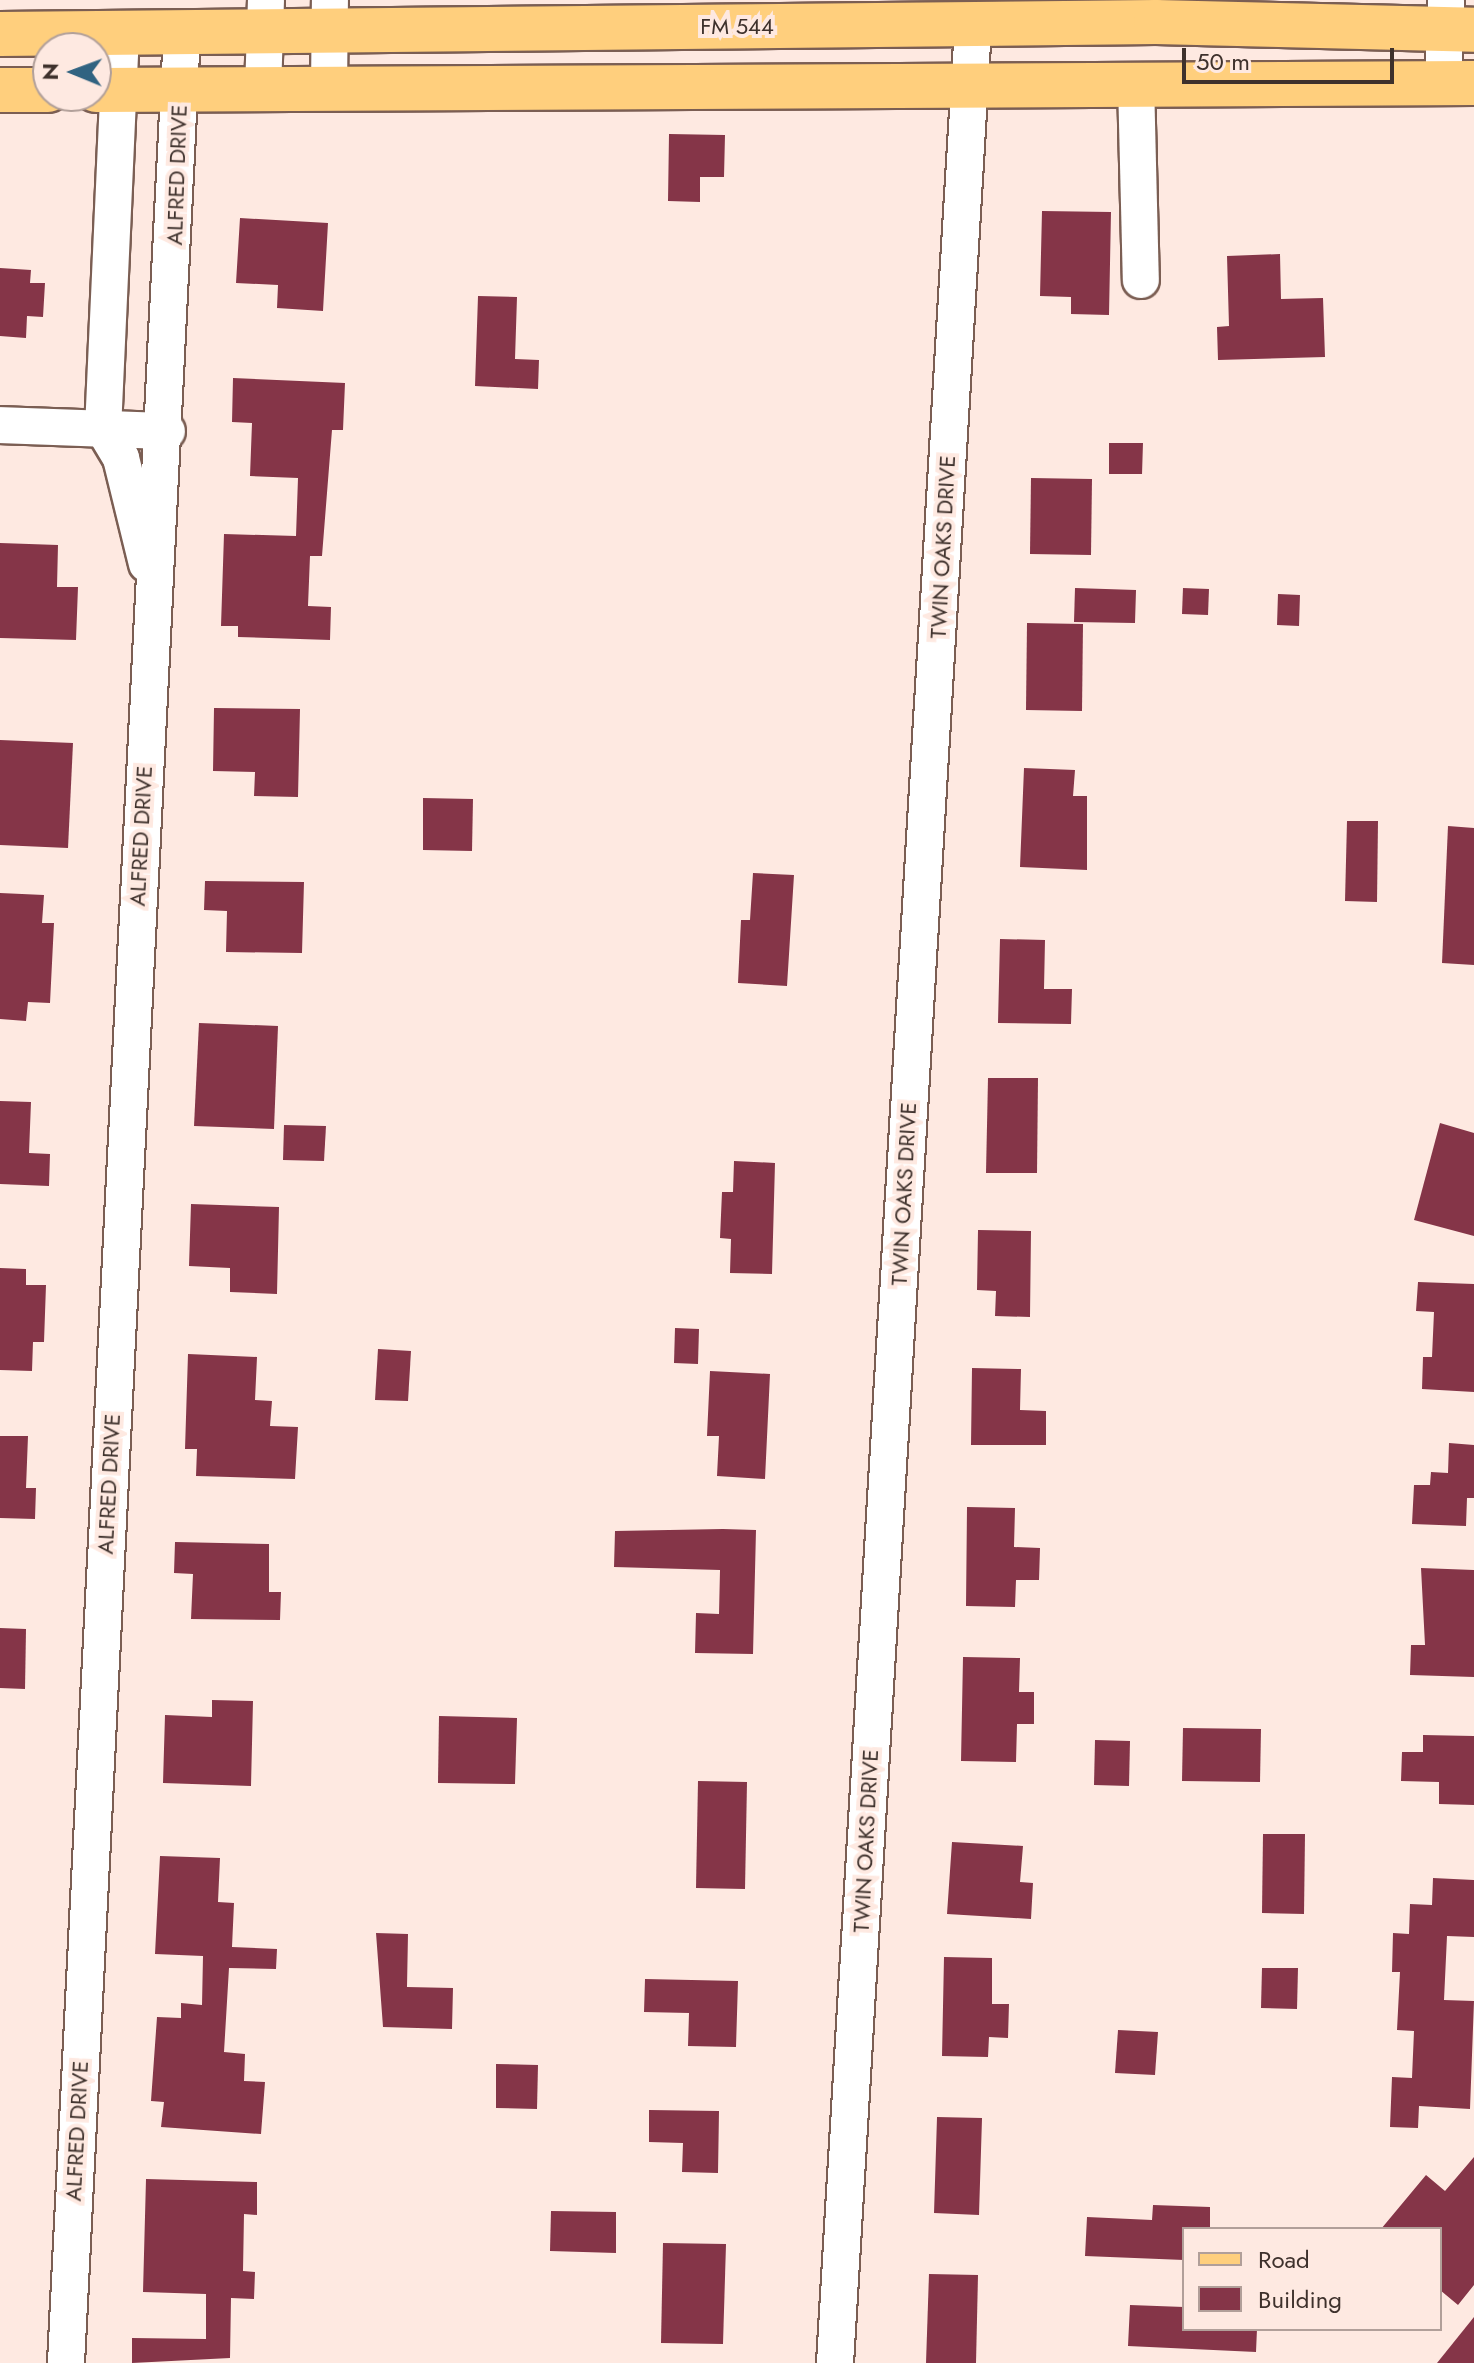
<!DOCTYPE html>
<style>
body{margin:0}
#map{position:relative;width:1474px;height:2363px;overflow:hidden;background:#fee9e1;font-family:Jost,sans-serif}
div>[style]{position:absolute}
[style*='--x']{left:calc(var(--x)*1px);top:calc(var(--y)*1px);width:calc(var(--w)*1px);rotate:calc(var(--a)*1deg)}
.building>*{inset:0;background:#853548}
.roads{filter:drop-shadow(2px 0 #7b5e53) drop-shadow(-2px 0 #7b5e53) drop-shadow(0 2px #7b5e53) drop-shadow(0 -2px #7b5e53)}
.minor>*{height:36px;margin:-18px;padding:0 18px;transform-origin:18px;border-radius:18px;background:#fff}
.major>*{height:44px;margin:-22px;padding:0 22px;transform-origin:22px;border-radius:22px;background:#ffcf7d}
span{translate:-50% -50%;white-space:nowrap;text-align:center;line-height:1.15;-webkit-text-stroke:8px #fee9e1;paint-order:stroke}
.street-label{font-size:22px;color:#3e312c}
.legend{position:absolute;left:1182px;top:2227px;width:260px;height:104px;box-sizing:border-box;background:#fee9e1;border:2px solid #b19f99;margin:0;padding:10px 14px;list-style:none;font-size:24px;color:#3e312c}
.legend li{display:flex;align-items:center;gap:16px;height:40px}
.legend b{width:40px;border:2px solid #b19f99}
.north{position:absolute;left:32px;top:32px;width:80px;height:80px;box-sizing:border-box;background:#fee9e1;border:2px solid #b19f99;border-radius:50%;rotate:271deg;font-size:22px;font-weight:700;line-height:32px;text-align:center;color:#3e312c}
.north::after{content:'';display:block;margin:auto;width:28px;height:36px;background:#316381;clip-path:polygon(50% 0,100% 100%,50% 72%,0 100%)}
.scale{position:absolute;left:1182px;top:48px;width:212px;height:36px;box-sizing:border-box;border:4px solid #3e312c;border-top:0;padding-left:10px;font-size:24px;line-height:28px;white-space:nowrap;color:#3e312c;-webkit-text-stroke:6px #fee9e1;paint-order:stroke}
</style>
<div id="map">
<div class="building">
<i style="clip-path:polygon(669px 134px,725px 135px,724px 177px,700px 177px,700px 202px,668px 201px)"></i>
<i style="clip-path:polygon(1042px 211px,1111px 212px,1109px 315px,1071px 314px,1071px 297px,1040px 296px)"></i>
<i style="clip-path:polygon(240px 218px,328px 223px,323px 311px,277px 308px,278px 285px,236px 283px)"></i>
<i style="clip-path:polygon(1280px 254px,1281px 299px,1323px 298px,1325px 357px,1218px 360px,1217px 327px,1229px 326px,1227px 256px)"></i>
<i style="clip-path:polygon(0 268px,31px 270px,30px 283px,45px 283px,43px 317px,27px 316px,26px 338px,0 336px)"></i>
<i style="clip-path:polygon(478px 296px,517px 297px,515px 359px,539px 360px,538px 389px,475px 386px)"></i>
<i style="clip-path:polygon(233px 378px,345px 383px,343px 430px,332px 430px,322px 556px,310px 556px,308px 606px,331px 607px,330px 640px,238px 637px,238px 626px,221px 626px,224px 534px,296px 536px,298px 478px,250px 476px,252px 423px,232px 422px)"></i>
<i style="clip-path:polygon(1109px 443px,1143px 443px,1142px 474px,1109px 474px)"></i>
<i style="clip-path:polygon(1031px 478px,1092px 479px,1091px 555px,1030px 554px)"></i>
<i style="clip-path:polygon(0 543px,58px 545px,57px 587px,78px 587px,76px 640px,0 638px)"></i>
<i style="clip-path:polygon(1075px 588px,1136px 590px,1135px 623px,1074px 622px)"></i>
<i style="clip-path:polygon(1183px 588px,1209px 589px,1208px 615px,1182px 614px)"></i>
<i style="clip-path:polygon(1278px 594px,1300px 595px,1299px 626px,1277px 625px)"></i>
<i style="clip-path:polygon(1027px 623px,1083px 624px,1082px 711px,1026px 710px)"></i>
<i style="clip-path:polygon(214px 708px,300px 709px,298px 797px,254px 796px,255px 772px,213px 771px)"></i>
<i style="clip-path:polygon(0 740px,73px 743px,68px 848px,0 845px)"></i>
<i style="clip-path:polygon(1024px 768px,1075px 770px,1073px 796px,1087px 796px,1087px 870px,1020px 867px)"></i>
<i style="clip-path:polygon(423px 798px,473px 799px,472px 851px,423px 850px)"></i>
<i style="clip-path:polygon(1347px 821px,1378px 821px,1377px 902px,1345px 901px)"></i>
<i style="clip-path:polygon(1448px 826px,1474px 828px,1474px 965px,1442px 963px)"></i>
<i style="clip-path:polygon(753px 873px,794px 875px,787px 986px,738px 983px,741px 920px,750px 920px)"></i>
<i style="clip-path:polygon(205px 881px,304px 882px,302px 953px,226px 952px,227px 911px,204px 910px)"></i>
<i style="clip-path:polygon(0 893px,44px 895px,42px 923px,54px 923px,50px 1003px,28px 1002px,26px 1021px,0 1019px)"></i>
<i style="clip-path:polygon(1000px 939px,1045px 940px,1044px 989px,1072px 989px,1071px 1024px,998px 1023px)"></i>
<i style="clip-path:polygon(199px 1023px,278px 1026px,274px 1129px,194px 1126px)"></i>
<i style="clip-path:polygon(988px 1078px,1038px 1078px,1037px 1173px,986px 1173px)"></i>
<i style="clip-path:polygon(0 1101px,31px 1102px,29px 1153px,50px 1154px,49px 1186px,0 1184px)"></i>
<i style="clip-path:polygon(1440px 1123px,1474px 1133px,1474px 1236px,1414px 1220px)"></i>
<i style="clip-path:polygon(284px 1125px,326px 1126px,324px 1161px,283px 1160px)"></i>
<i style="clip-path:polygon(734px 1161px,775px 1163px,772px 1274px,730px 1273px,731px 1239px,720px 1238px,722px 1192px,733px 1192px)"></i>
<i style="clip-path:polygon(191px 1204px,279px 1207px,277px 1294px,230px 1292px,230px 1268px,189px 1266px)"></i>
<i style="clip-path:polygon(978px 1230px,1031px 1231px,1030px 1317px,995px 1316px,996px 1291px,977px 1290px)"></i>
<i style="clip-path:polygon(0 1268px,26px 1269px,26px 1285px,46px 1285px,44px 1342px,33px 1342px,32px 1371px,0 1370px)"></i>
<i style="clip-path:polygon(1418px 1282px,1474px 1284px,1474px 1392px,1422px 1389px,1423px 1357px,1432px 1357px,1434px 1312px,1416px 1311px)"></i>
<i style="clip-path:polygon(675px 1328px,699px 1329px,698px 1364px,674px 1363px)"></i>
<i style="clip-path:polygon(378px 1349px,411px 1351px,408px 1401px,375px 1400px)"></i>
<i style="clip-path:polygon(188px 1354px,257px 1357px,255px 1400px,272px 1401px,270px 1426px,298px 1427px,295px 1479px,196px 1476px,197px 1449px,185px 1449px)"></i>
<i style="clip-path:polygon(972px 1368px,1021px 1369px,1020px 1410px,1046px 1411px,1046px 1445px,971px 1445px)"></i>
<i style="clip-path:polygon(710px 1371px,770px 1374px,765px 1479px,717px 1476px,719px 1436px,707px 1436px)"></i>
<i style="clip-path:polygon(0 1436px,28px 1436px,26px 1488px,36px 1488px,35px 1519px,0 1518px)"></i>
<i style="clip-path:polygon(1449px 1443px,1474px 1445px,1474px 1498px,1467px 1498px,1466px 1526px,1412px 1524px,1414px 1485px,1430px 1485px,1431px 1472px,1448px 1473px)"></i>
<i style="clip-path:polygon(967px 1507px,1015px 1508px,1014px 1547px,1040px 1548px,1039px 1580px,1016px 1580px,1015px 1607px,966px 1606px)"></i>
<i style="clip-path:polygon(723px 1529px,756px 1530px,753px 1654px,695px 1653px,696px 1613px,719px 1614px,720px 1570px,614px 1567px,615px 1531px)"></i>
<i style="clip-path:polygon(175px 1542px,269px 1544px,269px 1592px,281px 1592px,280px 1620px,191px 1619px,193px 1574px,174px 1573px)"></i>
<i style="clip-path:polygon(1421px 1568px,1474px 1570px,1474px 1677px,1410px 1675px,1411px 1645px,1425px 1645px)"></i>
<i style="clip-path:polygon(0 1628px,26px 1629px,25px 1689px,0 1688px)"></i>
<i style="clip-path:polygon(963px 1657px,1020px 1658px,1019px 1692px,1034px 1692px,1034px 1724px,1017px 1724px,1016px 1762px,961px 1761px)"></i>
<i style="clip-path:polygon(212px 1700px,253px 1701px,251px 1786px,163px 1783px,165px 1715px,212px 1717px)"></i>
<i style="clip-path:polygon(439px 1716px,517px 1718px,515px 1784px,438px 1783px)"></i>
<i style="clip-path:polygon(1183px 1728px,1261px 1729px,1260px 1782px,1182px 1781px)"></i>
<i style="clip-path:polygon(1423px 1735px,1474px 1736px,1474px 1805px,1439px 1804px,1439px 1782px,1401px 1781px,1402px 1752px,1423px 1752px)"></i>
<i style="clip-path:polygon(1095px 1740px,1130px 1741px,1129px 1786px,1094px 1785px)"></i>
<i style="clip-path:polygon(698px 1781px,747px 1782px,745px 1889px,696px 1888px)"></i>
<i style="clip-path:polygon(1263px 1834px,1305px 1834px,1304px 1914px,1262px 1913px)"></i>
<i style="clip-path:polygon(952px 1842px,1023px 1846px,1020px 1882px,1033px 1883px,1031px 1919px,947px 1914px)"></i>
<i style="clip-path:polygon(160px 1856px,220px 1858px,218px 1902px,234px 1903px,232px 1947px,277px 1949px,276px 1969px,229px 1968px,224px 2052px,245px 2054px,244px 2081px,265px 2082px,261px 2134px,161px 2127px,164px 2102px,151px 2101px,157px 2017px,181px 2018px,181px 2003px,202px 2005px,203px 1956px,155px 1954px)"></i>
<i style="clip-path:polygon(1433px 1878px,1474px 1880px,1474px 1937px,1447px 1936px,1444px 2000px,1474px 2001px,1470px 2109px,1419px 2106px,1418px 2128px,1390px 2127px,1392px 2077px,1412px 2078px,1414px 2031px,1397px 2030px,1400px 1972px,1392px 1972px,1393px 1933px,1409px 1934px,1410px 1904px,1432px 1905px)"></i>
<i style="clip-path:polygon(376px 1933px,408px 1934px,407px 1987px,453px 1988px,452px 2029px,383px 2027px)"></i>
<i style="clip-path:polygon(944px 1957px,992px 1958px,992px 2004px,1009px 2004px,1008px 2038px,989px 2037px,988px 2057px,942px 2056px)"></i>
<i style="clip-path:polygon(1262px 1968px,1298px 1968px,1297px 2009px,1261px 2008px)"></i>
<i style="clip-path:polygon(645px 1979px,738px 1981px,736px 2047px,688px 2046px,689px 2013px,644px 2012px)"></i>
<i style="clip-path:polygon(1118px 2030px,1158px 2032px,1155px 2075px,1115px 2073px)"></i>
<i style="clip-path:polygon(496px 2064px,538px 2065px,537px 2109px,496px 2108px)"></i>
<i style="clip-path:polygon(649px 2110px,719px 2111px,718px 2173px,682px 2172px,683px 2143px,649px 2142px)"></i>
<i style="clip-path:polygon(937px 2117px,982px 2118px,979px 2215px,934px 2213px)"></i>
<i style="clip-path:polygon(1474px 2157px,1474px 2285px,1458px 2305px,1440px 2290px,1440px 2229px,1381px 2229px,1426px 2175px,1445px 2191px)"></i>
<i style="clip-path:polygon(146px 2179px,257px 2182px,257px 2215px,244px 2214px,243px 2271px,255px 2272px,254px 2299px,231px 2298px,230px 2358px,132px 2363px,132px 2338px,206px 2339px,206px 2294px,143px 2292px)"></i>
<i style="clip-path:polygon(1153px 2205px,1210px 2207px,1210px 2229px,1184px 2229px,1184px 2260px,1085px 2256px,1087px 2217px,1152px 2220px)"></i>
<i style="clip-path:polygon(551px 2211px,616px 2212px,616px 2253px,550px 2251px)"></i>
<i style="clip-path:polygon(663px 2243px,726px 2244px,723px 2344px,661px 2343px)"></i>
<i style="clip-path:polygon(929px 2274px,978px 2275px,976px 2363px,926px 2363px)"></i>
<i style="clip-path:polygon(1130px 2305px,1184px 2307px,1184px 2329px,1257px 2329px,1256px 2352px,1128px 2346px)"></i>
<i style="clip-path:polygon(1474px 2317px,1474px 2363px,1437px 2363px)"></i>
</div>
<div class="roads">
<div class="minor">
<i style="--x:121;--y:33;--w:395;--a:92.6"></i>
<i style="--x:103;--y:428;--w:35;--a:59"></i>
<i style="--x:121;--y:458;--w:109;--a:76.2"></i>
<i style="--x:1136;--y:82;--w:198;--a:88.6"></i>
<i style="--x:1443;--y:83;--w:83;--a:-87.9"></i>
<i style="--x:329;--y:89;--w:89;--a:-89.4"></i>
<i style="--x:263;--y:90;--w:90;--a:-88.1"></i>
<i style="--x:0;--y:425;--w:167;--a:2.1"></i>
<i style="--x:66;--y:2363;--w:2334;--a:-87.15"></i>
<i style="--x:835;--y:2363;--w:2343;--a:-86.62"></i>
</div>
<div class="major">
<i style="--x:0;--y:34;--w:1156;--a:-0.59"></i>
<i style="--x:1156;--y:22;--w:318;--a:1.4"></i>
<i style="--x:0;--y:90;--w:48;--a:0"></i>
<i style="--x:96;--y:90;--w:1378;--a:-0.29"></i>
</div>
</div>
<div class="street-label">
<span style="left:737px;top:27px">FM 544</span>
<span style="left:177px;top:175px;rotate:-88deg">ALFRED DRIVE</span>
<span style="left:943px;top:547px;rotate:-87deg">TWIN OAKS DRIVE</span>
<span style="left:141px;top:836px;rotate:-87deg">ALFRED DRIVE</span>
<span style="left:904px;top:1194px;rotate:-87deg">TWIN OAKS DRIVE</span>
<span style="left:109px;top:1484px;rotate:-87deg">ALFRED DRIVE</span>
<span style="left:866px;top:1841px;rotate:-87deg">TWIN OAKS DRIVE</span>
<span style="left:77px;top:2131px;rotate:-87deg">ALFRED DRIVE</span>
</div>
<ul class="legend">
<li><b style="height:10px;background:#ffcf7d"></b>Road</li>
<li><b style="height:22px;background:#853548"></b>Building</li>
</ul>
<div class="north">N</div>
<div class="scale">50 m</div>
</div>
